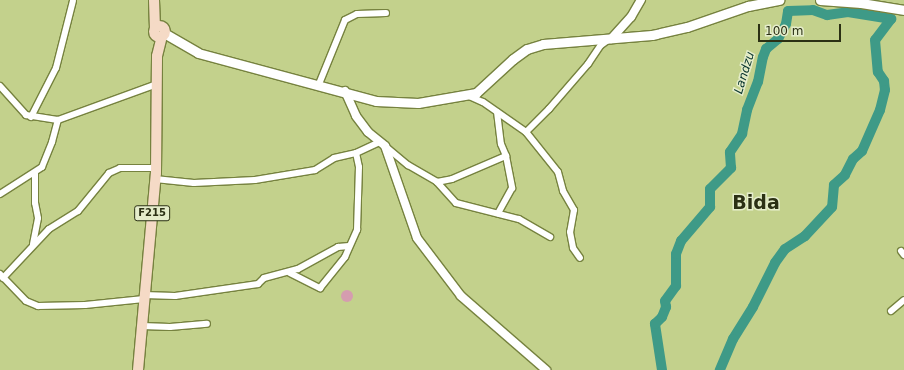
<!DOCTYPE html>
<style>
body{margin:0}
#map{position:relative;width:904px;height:370px;overflow:hidden;background:#c3d18c;font-family:"DejaVu Sans",sans-serif}
div>[style]{position:absolute}
[style*='--x']{left:calc(var(--x)*1px);top:calc(var(--y)*1px);width:calc(var(--w)*1px);rotate:calc(var(--a)*1deg)}
.green>*{inset:0;background:#d59daf}
.round{border-radius:50%}
.river>*{height:10px;margin:-5px;padding:0 5px;transform-origin:5px;border-radius:5px;background:#3e9a87}
.roads{filter:drop-shadow(1px 0 #76823f) drop-shadow(-1px 0 #76823f) drop-shadow(0 1px #76823f) drop-shadow(0 -1px #76823f)}
.minor>*{height:6px;margin:-3px;padding:0 3px;transform-origin:3px;border-radius:3px;background:#fff}
.tertiary>*{height:8px;margin:-4px;padding:0 4px;transform-origin:4px;border-radius:4px;background:#fff}
.secondary>*{height:9px;margin:-4.5px;padding:0 4.5px;transform-origin:4.5px;border-radius:4.5px;background:#fff}
.primary>*{height:10px;margin:-5px;padding:0 5px;transform-origin:5px;border-radius:5px;background:#f5dac6}
.primary>.ring{margin:-5px;padding:0;box-sizing:content-box;background:none;border:10px solid #f5dac6;border-radius:50%}
span{translate:-50% -50%;white-space:nowrap;text-align:center;line-height:1.15;-webkit-text-stroke:3px #e5edcb;paint-order:stroke}
.shield-label span{padding:1px 3px;background:#e5edcb;border:1px solid;border-radius:3px;-webkit-text-stroke-width:0}
.shield-label{font-size:10px;color:#2b3014;font-weight:700}
.water-label{font-size:12px;color:#08342c;font-style:italic}
.town-label{font-size:19px;color:#2b3014;font-weight:700}
.scale{position:absolute;left:758px;top:24px;width:83px;height:18px;box-sizing:border-box;border:2px solid #2b3014;border-top:0;padding-left:5px;font-size:12px;line-height:14px;white-space:nowrap;color:#2b3014;-webkit-text-stroke:3px #e5edcb;paint-order:stroke}
</style>
<div id="map">
<div class="green">
<i class="round" style="left:341px;top:290px;width:12px;height:12px"></i>
</div>
<div class="river">
<i style="--x:662;--y:370;--w:47;--a:-98.7"></i>
<i style="--x:655;--y:324;--w:10;--a:-45"></i>
<i style="--x:662;--y:317;--w:11;--a:-68"></i>
<i style="--x:666;--y:307;--w:6;--a:-99"></i>
<i style="--x:665;--y:301;--w:19;--a:-54"></i>
<i style="--x:676;--y:286;--w:32;--a:-90"></i>
<i style="--x:676;--y:254;--w:14;--a:-69"></i>
<i style="--x:681;--y:241;--w:45;--a:-49.5"></i>
<i style="--x:710;--y:207;--w:18;--a:-90"></i>
<i style="--x:710;--y:189;--w:30;--a:-45"></i>
<i style="--x:731;--y:168;--w:16;--a:-94"></i>
<i style="--x:730;--y:152;--w:22;--a:-56"></i>
<i style="--x:742;--y:134;--w:25;--a:-78"></i>
<i style="--x:747;--y:110;--w:30;--a:-69"></i>
<i style="--x:758;--y:82;--w:25;--a:-79"></i>
<i style="--x:763;--y:57;--w:9;--a:-69"></i>
<i style="--x:766;--y:49;--w:16;--a:-40"></i>
<i style="--x:778;--y:39;--w:17;--a:-62"></i>
<i style="--x:786;--y:24;--w:13;--a:-81"></i>
<i style="--x:788;--y:11;--w:25;--a:-2"></i>
<i style="--x:813;--y:10;--w:15;--a:20"></i>
<i style="--x:827;--y:15;--w:21;--a:-8"></i>
<i style="--x:848;--y:12;--w:44;--a:9.2"></i>
<i style="--x:891;--y:19;--w:26;--a:127"></i>
<i style="--x:875;--y:40;--w:32;--a:85"></i>
<i style="--x:878;--y:72;--w:11;--a:56"></i>
<i style="--x:884;--y:81;--w:9;--a:84"></i>
<i style="--x:885;--y:90;--w:21;--a:104"></i>
<i style="--x:880;--y:110;--w:45;--a:113.7"></i>
<i style="--x:862;--y:151;--w:12;--a:138"></i>
<i style="--x:853;--y:159;--w:18;--a:117"></i>
<i style="--x:845;--y:175;--w:15;--a:138"></i>
<i style="--x:834;--y:185;--w:22;--a:95"></i>
<i style="--x:832;--y:207;--w:40;--a:133"></i>
<i style="--x:805;--y:236;--w:24;--a:147"></i>
<i style="--x:785;--y:249;--w:17;--a:126"></i>
<i style="--x:775;--y:263;--w:49;--a:116.6"></i>
<i style="--x:753;--y:307;--w:38;--a:122"></i>
<i style="--x:733;--y:339;--w:34;--a:113"></i>
</div>
<div class="roads">
<div class="minor">
<i style="--x:319;--y:84;--w:69;--a:-67.9"></i>
<i style="--x:345;--y:20;--w:13;--a:-27"></i>
<i style="--x:357;--y:14;--w:29;--a:-2"></i>
<i style="--x:0;--y:86;--w:39;--a:48"></i>
<i style="--x:26;--y:115;--w:32;--a:9"></i>
<i style="--x:58;--y:120;--w:105;--a:-20"></i>
<i style="--x:467;--y:95;--w:17;--a:24"></i>
<i style="--x:483;--y:102;--w:52;--a:34.9"></i>
<i style="--x:526;--y:132;--w:51;--a:51.3"></i>
<i style="--x:558;--y:172;--w:20;--a:75"></i>
<i style="--x:563;--y:191;--w:22;--a:60"></i>
<i style="--x:574;--y:210;--w:22;--a:100"></i>
<i style="--x:570;--y:232;--w:16;--a:79"></i>
<i style="--x:573;--y:248;--w:12;--a:55"></i>
<i style="--x:497;--y:112;--w:32;--a:83"></i>
<i style="--x:501;--y:144;--w:13;--a:67"></i>
<i style="--x:506;--y:156;--w:33;--a:79"></i>
<i style="--x:512;--y:188;--w:29;--a:119"></i>
<i style="--x:31;--y:117;--w:55;--a:-63"></i>
<i style="--x:56;--y:68;--w:69;--a:-75.8"></i>
<i style="--x:526;--y:132;--w:33;--a:-45"></i>
<i style="--x:549;--y:109;--w:60;--a:-49.1"></i>
<i style="--x:588;--y:64;--w:23;--a:-56"></i>
<i style="--x:601;--y:45;--w:9;--a:-36"></i>
<i style="--x:385;--y:146;--w:30;--a:40"></i>
<i style="--x:408;--y:165;--w:34;--a:30"></i>
<i style="--x:437;--y:182;--w:28;--a:48"></i>
<i style="--x:456;--y:203;--w:65;--a:14.3"></i>
<i style="--x:519;--y:219;--w:36;--a:30"></i>
<i style="--x:155;--y:179;--w:39;--a:6"></i>
<i style="--x:194;--y:183;--w:61;--a:-2.8"></i>
<i style="--x:255;--y:180;--w:61;--a:-9.5"></i>
<i style="--x:315;--y:170;--w:22;--a:-32"></i>
<i style="--x:334;--y:158;--w:23;--a:-13"></i>
<i style="--x:437;--y:182;--w:15;--a:-11"></i>
<i style="--x:452;--y:179;--w:59;--a:-23.1"></i>
<i style="--x:0;--y:194;--w:50;--a:-32.7"></i>
<i style="--x:42;--y:167;--w:27;--a:-68"></i>
<i style="--x:52;--y:142;--w:23;--a:-75"></i>
<i style="--x:33;--y:244;--w:26;--a:-79"></i>
<i style="--x:38;--y:218;--w:15;--a:-101"></i>
<i style="--x:35;--y:203;--w:30;--a:-90"></i>
<i style="--x:901;--y:251;--w:5;--a:53"></i>
<i style="--x:290;--y:273;--w:34;--a:27"></i>
<i style="--x:320;--y:288;--w:40;--a:-51"></i>
<i style="--x:345;--y:257;--w:30;--a:-66"></i>
<i style="--x:357;--y:230;--w:63;--a:-88.2"></i>
<i style="--x:359;--y:167;--w:14;--a:-102"></i>
<i style="--x:356;--y:153;--w:26;--a:-25"></i>
<i style="--x:0;--y:274;--w:37;--a:46"></i>
<i style="--x:26;--y:301;--w:13;--a:23"></i>
<i style="--x:38;--y:306;--w:47;--a:-1.2"></i>
<i style="--x:85;--y:305;--w:59;--a:-5.8"></i>
<i style="--x:3;--y:278;--w:67;--a:-46.8"></i>
<i style="--x:49;--y:229;--w:34;--a:-32"></i>
<i style="--x:78;--y:211;--w:49;--a:-50.8"></i>
<i style="--x:109;--y:173;--w:12;--a:-24"></i>
<i style="--x:120;--y:168;--w:36;--a:0"></i>
<i style="--x:144;--y:295;--w:31;--a:2"></i>
<i style="--x:175;--y:296;--w:84;--a:-8.2"></i>
<i style="--x:258;--y:284;--w:8;--a:-45"></i>
<i style="--x:264;--y:278;--w:35;--a:-15"></i>
<i style="--x:298;--y:269;--w:46;--a:-28.8"></i>
<i style="--x:338;--y:247;--w:11;--a:-5"></i>
<i style="--x:891;--y:311;--w:17;--a:-40"></i>
<i style="--x:142;--y:326;--w:28;--a:2"></i>
<i style="--x:170;--y:327;--w:37;--a:-5"></i>
</div>
<div class="tertiary">
<i style="--x:611;--y:39;--w:30;--a:-48"></i>
<i style="--x:631;--y:17;--w:20;--a:-60"></i>
<i style="--x:345;--y:91;--w:27;--a:66"></i>
<i style="--x:356;--y:116;--w:20;--a:53"></i>
<i style="--x:368;--y:132;--w:22;--a:39"></i>
<i style="--x:385;--y:146;--w:97;--a:70.8"></i>
<i style="--x:417;--y:238;--w:73;--a:52.8"></i>
<i style="--x:461;--y:296;--w:113;--a:41"></i>
</div>
<div class="secondary">
<i style="--x:820;--y:0;--w:41;--a:4.2"></i>
<i style="--x:861;--y:3;--w:44;--a:9.2"></i>
<i style="--x:164;--y:33;--w:39;--a:30"></i>
<i style="--x:198;--y:53;--w:184;--a:15.1"></i>
<i style="--x:376;--y:101;--w:42;--a:2.7"></i>
<i style="--x:418;--y:103;--w:59;--a:-9.8"></i>
<i style="--x:476;--y:93;--w:50;--a:-42.6"></i>
<i style="--x:513;--y:59;--w:17;--a:-36"></i>
<i style="--x:527;--y:49;--w:17;--a:-17"></i>
<i style="--x:543;--y:44;--w:109;--a:-4.7"></i>
<i style="--x:652;--y:35;--w:36;--a:-13"></i>
<i style="--x:687;--y:27;--w:65;--a:-19"></i>
<i style="--x:748;--y:6;--w:32;--a:-11"></i>
</div>
<div class="primary">
<i style="--x:154;--y:0;--w:27;--a:88"></i>
<i class="ring" style="left:153.5px;top:25.5px;width:1px;height:1px"></i>
<i style="--x:138;--y:370;--w:198;--a:-84.8"></i>
<i style="--x:156;--y:173;--w:117;--a:-89.5"></i>
<i style="--x:157;--y:56;--w:21;--a:-76"></i>
</div>
</div>
<div class="shield-label">
<span style="left:152px;top:213px">F215</span>
</div>
<div class="water-label">
<span style="left:745px;top:73px;rotate:-73deg">Landzu</span>
</div>
<div class="town-label">
<span style="left:756px;top:203px">Bida</span>
</div>
<div class="scale">100 m</div>
</div>
